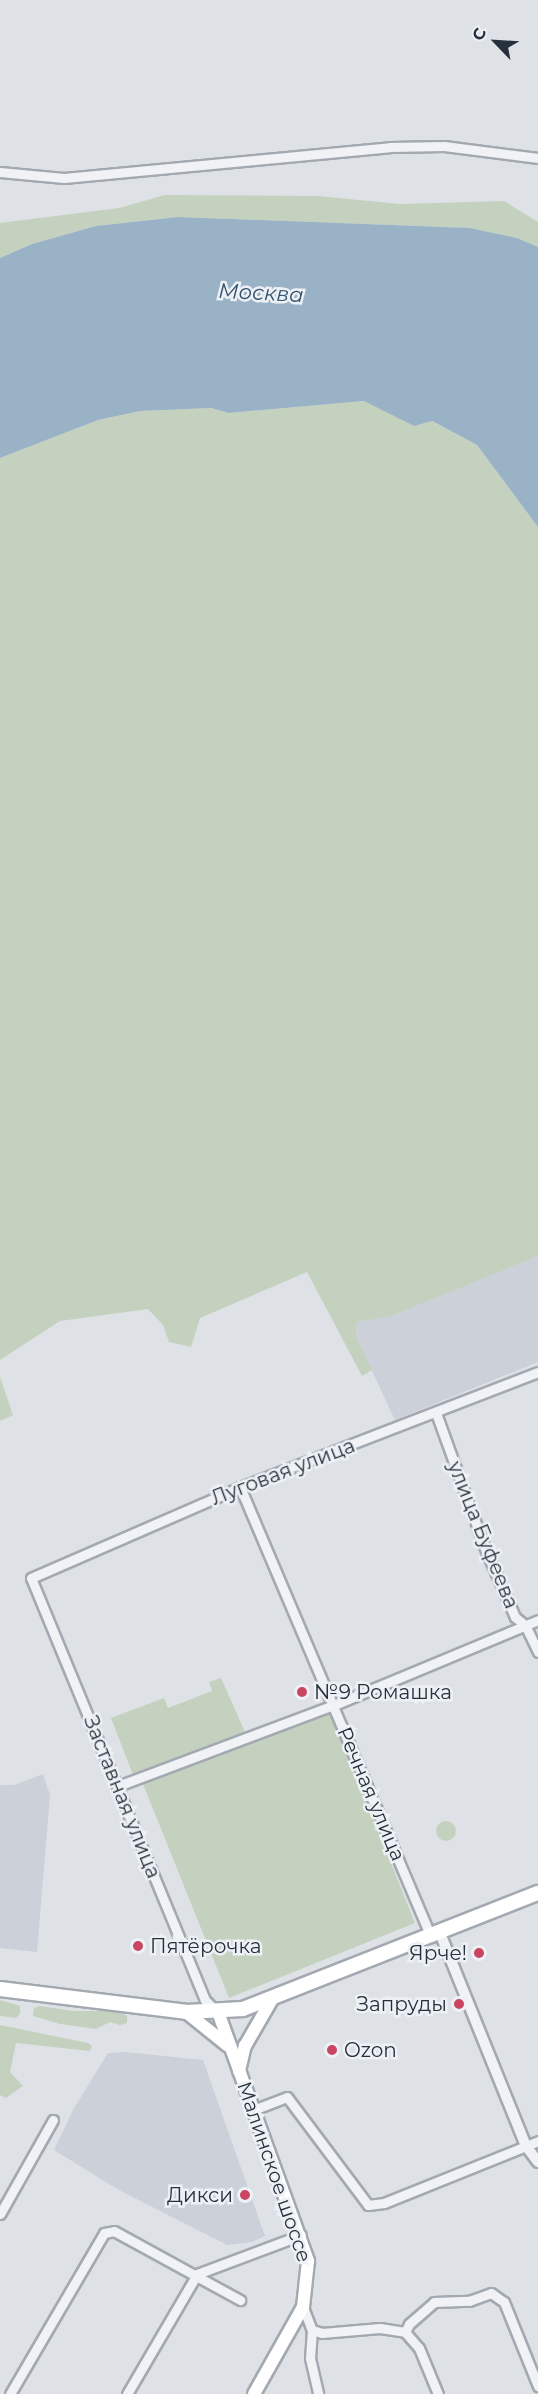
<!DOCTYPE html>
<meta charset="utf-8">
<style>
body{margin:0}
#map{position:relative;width:538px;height:2394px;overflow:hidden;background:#dee2e7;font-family:Montserrat,sans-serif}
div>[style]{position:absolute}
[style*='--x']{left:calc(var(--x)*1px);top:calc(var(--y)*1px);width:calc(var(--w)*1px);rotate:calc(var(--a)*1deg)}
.built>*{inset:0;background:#ccd1d9}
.green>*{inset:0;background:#c5d1bf}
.round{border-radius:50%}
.water>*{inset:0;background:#99b2c6}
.roads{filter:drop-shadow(2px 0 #a3a9b1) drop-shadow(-2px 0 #a3a9b1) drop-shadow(0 2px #a3a9b1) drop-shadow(0 -2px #a3a9b1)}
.minor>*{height:9px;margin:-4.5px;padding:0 4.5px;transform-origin:4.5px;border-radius:4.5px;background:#f0f2f5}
.tertiary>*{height:10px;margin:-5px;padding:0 5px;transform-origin:5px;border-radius:5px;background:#f0f2f5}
.secondary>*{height:12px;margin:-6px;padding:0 6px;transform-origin:6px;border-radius:6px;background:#fff}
.primary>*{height:14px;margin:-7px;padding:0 7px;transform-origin:7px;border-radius:7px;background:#fff}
.dots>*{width:16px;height:16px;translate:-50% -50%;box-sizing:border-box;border:3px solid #edf1f5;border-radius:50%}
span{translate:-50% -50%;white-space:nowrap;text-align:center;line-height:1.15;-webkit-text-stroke:5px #edf1f5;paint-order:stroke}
.street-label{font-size:20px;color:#27313d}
.poi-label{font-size:20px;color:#27313d}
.left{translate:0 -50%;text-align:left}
.right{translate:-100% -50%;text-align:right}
.water-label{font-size:21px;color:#335370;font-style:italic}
.north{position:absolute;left:466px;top:12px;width:60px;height:60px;-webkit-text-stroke:4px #edf1f5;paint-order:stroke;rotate:295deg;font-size:16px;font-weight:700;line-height:24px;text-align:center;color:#27313d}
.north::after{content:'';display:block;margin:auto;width:21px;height:27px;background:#27313d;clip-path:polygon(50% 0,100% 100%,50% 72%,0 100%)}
</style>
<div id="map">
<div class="built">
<i style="clip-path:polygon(538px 1256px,538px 1362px,395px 1420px,356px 1337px,357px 1322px,391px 1315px)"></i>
<i style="clip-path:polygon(43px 1774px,50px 1795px,37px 1952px,0 1948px,0 1785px,14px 1785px)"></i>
<i style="clip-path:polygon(125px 2052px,203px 2060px,265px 2236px,252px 2242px,227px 2245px,117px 2189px,54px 2150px,74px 2108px,108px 2053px)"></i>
</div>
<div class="green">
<i style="clip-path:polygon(165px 195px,318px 196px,400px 204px,504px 201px,538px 222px,538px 247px,517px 238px,470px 228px,178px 217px,96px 226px,32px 244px,0 258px,0 223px,119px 208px)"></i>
<i style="clip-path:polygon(365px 401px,414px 426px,431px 421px,477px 445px,538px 527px,538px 1256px,391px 1316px,357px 1322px,356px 1337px,372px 1370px,362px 1376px,307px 1272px,200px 1318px,191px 1347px,169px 1342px,163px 1325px,148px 1309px,60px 1321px,0 1360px,0 458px,98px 420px,140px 411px,211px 408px,230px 413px)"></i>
<i style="clip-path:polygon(0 1377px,13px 1415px,0 1421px)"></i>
<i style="clip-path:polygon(221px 1678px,245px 1732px,133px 1775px,111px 1718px,164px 1698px,168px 1708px,212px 1691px,209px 1682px)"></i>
<i style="clip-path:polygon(329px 1709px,415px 1923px,229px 1998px,143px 1784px)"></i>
<i class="round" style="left:436px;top:1821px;width:20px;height:20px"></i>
<i style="clip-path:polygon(0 2000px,20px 2006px,20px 2014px,16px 2018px,0 2016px)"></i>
<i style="clip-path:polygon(40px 2006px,73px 2011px,119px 2011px,127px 2016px,127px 2023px,120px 2025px,110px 2022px,96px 2029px,60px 2024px,33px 2016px,34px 2008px)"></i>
<i style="clip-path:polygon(0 2025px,88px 2043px,92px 2046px,90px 2051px,16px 2043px,10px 2072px,23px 2086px,6px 2098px,0 2095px)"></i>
</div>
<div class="water">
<i style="clip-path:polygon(178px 217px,470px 228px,517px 238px,538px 247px,538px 527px,477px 445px,432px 421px,414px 426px,364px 401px,229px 413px,211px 408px,140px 411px,98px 420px,0 458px,0 258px,32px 244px,96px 226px)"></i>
</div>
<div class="roads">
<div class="minor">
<i style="--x:0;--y:172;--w:64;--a:5.4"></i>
<i style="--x:64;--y:178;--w:327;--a:-5.4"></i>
<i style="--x:390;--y:147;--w:54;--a:-1.1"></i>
<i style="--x:444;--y:146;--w:95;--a:7.3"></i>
<i style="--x:436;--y:1413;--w:147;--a:70.1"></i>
<i style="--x:486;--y:1551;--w:72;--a:66.3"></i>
<i style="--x:515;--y:1617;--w:13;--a:39"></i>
<i style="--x:525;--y:1625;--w:30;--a:64"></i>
<i style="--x:240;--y:1487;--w:489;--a:67"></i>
<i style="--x:118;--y:1786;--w:231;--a:-20.6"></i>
<i style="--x:334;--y:1705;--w:221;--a:-22.6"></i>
<i style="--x:216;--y:2011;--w:16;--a:-135"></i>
<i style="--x:205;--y:2000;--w:456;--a:-112.4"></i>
<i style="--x:31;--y:1578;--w:228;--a:-23.5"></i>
<i style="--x:240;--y:1487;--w:319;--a:-21.1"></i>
<i style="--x:253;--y:2110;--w:36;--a:-21"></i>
<i style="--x:287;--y:2097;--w:135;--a:53.1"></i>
<i style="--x:368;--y:2205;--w:16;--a:-7"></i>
<i style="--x:384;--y:2203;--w:166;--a:-21.9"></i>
<i style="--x:0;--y:2214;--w:108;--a:-60.6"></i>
<i style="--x:197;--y:2274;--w:111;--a:-20.6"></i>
<i style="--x:303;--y:2307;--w:25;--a:69"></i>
<i style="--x:312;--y:2330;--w:28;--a:94"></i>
<i style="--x:310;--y:2358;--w:37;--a:77"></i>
<i style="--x:312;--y:2330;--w:10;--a:17"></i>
<i style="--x:322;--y:2333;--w:58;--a:-4.9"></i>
<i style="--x:380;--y:2328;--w:25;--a:9"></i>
<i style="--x:405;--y:2332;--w:9;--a:-63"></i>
<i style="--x:409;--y:2324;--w:33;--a:-41"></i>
<i style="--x:434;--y:2302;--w:35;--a:-2"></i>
<i style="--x:469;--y:2301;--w:23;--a:-20"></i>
<i style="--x:491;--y:2293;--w:16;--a:35"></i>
<i style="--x:504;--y:2302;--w:91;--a:68"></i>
<i style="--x:405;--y:2332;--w:21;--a:49"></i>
<i style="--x:419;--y:2348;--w:50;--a:67.6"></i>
<i style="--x:10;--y:2394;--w:186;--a:-59.7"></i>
<i style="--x:104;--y:2233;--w:10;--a:-11"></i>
<i style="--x:114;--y:2231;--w:144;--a:28.7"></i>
<i style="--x:127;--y:2394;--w:139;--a:-59.7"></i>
</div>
<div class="tertiary">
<i style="--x:440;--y:1933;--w:230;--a:68"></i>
<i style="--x:526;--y:2146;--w:20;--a:53"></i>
</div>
<div class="secondary">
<i style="--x:186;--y:2012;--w:53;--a:38.8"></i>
<i style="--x:218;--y:2012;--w:265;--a:70.1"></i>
<i style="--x:308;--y:2261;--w:46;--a:96.2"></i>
<i style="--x:303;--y:2307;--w:100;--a:119.4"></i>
<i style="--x:239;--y:2071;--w:26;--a:-77"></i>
<i style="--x:245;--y:2046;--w:52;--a:-60"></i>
</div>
<div class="primary">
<i style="--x:0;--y:1989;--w:187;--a:7"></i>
<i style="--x:186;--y:2012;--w:57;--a:-3"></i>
<i style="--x:243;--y:2009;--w:317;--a:-21.5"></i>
</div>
</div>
<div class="dots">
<i style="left:302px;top:1692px;background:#ca4562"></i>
<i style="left:138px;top:1946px;background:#ca4562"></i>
<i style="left:479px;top:1953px;background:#ca4562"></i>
<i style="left:459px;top:2004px;background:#ca4562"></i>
<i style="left:332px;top:2050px;background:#ca4562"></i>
<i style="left:245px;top:2195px;background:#ca4562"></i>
</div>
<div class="street-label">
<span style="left:283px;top:1472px;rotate:-21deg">Луговая улица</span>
<span style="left:483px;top:1535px;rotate:68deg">улица Буфеева</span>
<span style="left:371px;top:1794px;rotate:67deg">Речная улица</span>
<span style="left:122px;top:1797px;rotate:68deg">Заставная улица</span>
<span style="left:274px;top:2172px;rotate:71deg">Малинское шоссе</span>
</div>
<div class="poi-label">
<span class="left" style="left:314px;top:1692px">№9 Ромашка</span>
<span class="left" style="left:150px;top:1946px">Пятёрочка</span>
<span class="right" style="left:467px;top:1953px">Ярче!</span>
<span class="right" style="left:447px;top:2004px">Запруды</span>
<span class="left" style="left:344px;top:2050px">Ozon</span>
<span class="right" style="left:233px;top:2195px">Дикси</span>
</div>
<div class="water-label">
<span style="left:261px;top:293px;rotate:3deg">Москва</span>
</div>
<div class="north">С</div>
</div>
